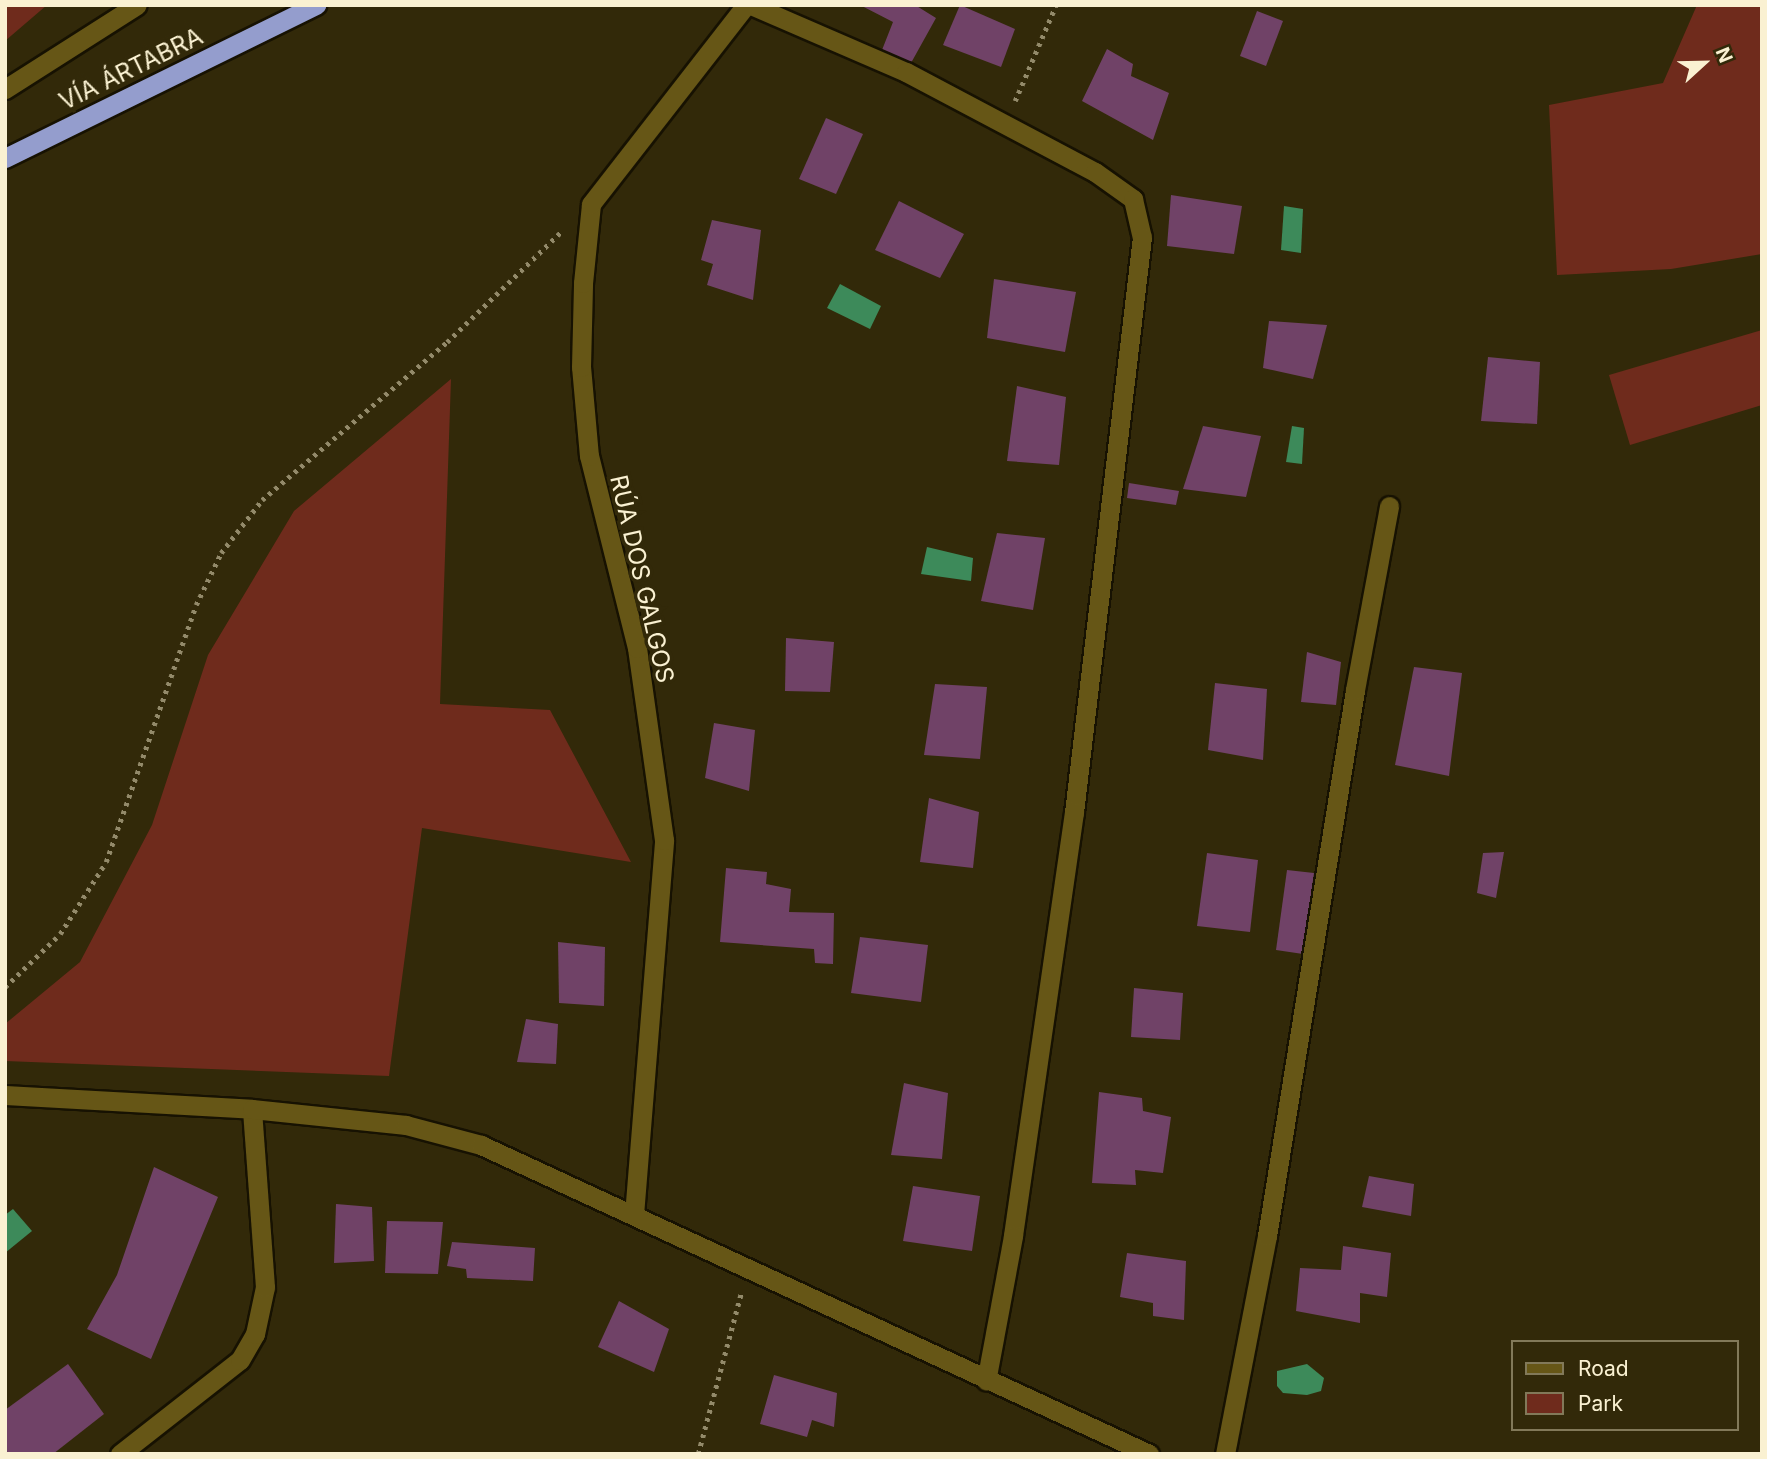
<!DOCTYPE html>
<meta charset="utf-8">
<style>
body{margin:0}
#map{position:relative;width:1767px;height:1459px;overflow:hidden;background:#322909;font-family:Inter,sans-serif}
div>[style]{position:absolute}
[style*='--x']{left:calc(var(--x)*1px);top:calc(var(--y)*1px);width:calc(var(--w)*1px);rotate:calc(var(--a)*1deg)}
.green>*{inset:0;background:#6f2b1c}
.water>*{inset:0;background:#3d8a5a}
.building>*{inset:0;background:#704267}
.path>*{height:4.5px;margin-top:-2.25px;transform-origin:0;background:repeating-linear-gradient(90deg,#938a6a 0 3.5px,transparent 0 8.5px)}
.roads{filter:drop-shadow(2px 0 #171202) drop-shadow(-2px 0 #171202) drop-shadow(0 2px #171202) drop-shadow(0 -2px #171202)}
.minor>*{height:19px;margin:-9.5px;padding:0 9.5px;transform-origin:9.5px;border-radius:9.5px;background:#665616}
.tertiary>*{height:19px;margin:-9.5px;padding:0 9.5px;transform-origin:9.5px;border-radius:9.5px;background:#665616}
.trunk>*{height:19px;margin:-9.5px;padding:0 9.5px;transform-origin:9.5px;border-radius:9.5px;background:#949dcd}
span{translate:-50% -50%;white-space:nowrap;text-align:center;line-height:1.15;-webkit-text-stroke:7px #322909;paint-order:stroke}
.street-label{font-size:24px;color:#faf1d2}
.frame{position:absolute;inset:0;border:7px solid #faf1d2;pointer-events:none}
.legend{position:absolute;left:1511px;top:1340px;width:228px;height:91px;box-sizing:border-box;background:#322909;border:2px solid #827959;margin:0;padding:9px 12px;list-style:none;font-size:21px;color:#faf1d2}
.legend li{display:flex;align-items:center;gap:14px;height:35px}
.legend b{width:35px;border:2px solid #827959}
.north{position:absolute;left:1669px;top:28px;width:70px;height:70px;-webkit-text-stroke:5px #322909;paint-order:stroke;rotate:68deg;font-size:19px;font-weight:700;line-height:28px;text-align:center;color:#faf1d2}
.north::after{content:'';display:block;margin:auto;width:24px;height:32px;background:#faf1d2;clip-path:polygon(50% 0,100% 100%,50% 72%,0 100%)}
</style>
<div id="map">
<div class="green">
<i style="clip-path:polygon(5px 5px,47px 5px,5px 41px)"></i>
<i style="clip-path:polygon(1697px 5px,1762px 5px,1762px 254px,1671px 269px,1557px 275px,1549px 105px,1663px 83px)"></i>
<i style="clip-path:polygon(1762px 330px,1762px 405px,1630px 445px,1609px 375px)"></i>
<i style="clip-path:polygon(451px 379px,440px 704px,550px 710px,631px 862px,422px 828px,389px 1076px,5px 1061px,5px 1024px,80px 962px,152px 825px,208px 655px,294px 511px)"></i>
</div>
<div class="water">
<i style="clip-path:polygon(1284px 206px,1303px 209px,1301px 253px,1281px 250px)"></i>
<i style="clip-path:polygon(840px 284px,881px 306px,870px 329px,827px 308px)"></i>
<i style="clip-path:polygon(1292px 426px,1304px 428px,1302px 464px,1286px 462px)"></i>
<i style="clip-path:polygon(927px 547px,973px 558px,971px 581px,921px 574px)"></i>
<i style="clip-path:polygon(13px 1209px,32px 1231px,5px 1253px,5px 1215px)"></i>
<i style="clip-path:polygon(1307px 1364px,1324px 1378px,1321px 1391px,1307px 1395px,1283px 1393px,1277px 1386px,1277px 1371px)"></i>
</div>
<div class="building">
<i style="clip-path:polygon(860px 5px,915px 5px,936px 18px,911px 63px,882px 50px,893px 22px)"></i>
<i style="clip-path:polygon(960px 5px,1015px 29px,1001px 67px,943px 45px)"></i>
<i style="clip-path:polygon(1257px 11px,1283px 21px,1266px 66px,1240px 56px)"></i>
<i style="clip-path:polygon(1107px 49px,1133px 64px,1131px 76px,1169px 93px,1153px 140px,1082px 101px)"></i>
<i style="clip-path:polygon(826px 118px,863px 134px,836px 194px,799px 179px)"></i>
<i style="clip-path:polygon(1171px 195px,1242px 206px,1234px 254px,1167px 246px)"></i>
<i style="clip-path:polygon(899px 201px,964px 234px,940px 278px,875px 250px)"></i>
<i style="clip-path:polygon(712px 220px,761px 230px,753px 300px,707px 285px,713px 264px,701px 260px)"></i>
<i style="clip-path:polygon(994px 279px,1076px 292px,1065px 352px,987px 338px)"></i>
<i style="clip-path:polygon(1269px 321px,1327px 325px,1313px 379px,1263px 368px)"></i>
<i style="clip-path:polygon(1488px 357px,1540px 362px,1537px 424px,1481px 421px)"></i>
<i style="clip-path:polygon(1017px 386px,1066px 397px,1059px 465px,1007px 461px)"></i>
<i style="clip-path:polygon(1203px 426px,1261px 436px,1246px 497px,1183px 489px)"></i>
<i style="clip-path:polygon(1129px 483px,1179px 491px,1176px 505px,1127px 498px)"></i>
<i style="clip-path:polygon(997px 533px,1045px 538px,1033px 610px,981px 601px)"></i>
<i style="clip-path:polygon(786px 638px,834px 642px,830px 692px,785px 691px)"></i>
<i style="clip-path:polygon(1307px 652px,1341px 662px,1336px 705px,1301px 702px)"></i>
<i style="clip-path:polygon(1414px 667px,1462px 673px,1449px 776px,1395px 765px)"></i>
<i style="clip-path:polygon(1215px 683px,1267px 689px,1263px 760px,1208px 750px)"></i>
<i style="clip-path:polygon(935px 684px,987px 687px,980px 759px,924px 755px)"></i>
<i style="clip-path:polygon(714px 723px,755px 730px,749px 791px,705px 778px)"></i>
<i style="clip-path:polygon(929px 798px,979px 812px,973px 868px,920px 862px)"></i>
<i style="clip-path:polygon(1504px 852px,1496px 898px,1477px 893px,1483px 853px)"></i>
<i style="clip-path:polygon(1207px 853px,1258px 860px,1250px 932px,1197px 926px)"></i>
<i style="clip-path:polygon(726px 868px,767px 872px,766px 884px,791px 889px,789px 912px,834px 913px,833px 964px,815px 963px,814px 949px,720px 942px)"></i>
<i style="clip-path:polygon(1287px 870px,1314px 873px,1303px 954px,1276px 950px)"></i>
<i style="clip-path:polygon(860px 937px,928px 945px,921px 1002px,851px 993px)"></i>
<i style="clip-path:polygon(558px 942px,605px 947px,604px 1006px,559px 1003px)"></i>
<i style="clip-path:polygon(1134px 988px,1183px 993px,1180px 1040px,1131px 1037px)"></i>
<i style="clip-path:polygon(526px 1019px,558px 1024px,556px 1064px,517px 1062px)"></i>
<i style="clip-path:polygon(904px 1083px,948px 1093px,942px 1159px,891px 1155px)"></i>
<i style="clip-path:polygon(1099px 1092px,1142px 1098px,1143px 1111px,1171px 1117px,1163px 1173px,1135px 1170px,1136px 1185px,1092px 1183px)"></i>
<i style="clip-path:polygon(154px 1167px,218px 1197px,151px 1359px,87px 1329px,117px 1275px)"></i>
<i style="clip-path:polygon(1369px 1176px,1414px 1184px,1411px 1216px,1362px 1207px)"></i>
<i style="clip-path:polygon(913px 1186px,980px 1196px,972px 1251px,903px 1241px)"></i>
<i style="clip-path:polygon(336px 1204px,372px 1207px,374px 1261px,334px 1263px)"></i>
<i style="clip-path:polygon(387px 1221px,443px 1222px,438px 1274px,385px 1273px)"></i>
<i style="clip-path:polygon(452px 1242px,535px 1248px,533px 1281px,467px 1278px,466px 1269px,447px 1266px)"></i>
<i style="clip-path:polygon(1343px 1246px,1391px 1253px,1387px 1297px,1360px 1293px,1360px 1323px,1296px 1311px,1300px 1268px,1341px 1270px)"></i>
<i style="clip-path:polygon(1127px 1253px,1186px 1261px,1184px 1320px,1153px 1316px,1153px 1303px,1120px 1297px)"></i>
<i style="clip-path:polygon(619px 1301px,669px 1329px,654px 1372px,598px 1347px)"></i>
<i style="clip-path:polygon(68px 1364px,104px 1414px,53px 1454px,5px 1454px,5px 1410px)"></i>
<i style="clip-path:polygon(774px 1375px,837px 1393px,834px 1427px,812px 1420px,807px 1437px,760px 1424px)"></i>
</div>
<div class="path">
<i style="--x:1015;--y:101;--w:104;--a:-66.9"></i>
<i style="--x:5;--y:987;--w:76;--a:-43.9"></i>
<i style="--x:60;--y:934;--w:85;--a:-57.4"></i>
<i style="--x:106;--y:862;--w:272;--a:-70.7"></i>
<i style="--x:196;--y:605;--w:58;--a:-64.3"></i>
<i style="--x:221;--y:553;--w:67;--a:-52.3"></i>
<i style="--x:262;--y:500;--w:243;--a:-40.5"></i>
<i style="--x:447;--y:342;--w:160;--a:-44"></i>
<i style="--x:698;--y:1454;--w:167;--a:-75"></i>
</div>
<div class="roads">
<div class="minor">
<i style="--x:751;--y:5;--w:169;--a:23.4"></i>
<i style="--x:906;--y:72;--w:214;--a:27.9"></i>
<i style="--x:1095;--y:172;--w:47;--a:35.4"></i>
<i style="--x:1133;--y:199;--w:39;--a:77"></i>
<i style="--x:1142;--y:237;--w:579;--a:96.74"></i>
<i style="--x:1074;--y:812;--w:428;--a:98.2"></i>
<i style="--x:1013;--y:1236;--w:147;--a:100.5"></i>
<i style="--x:5;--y:89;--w:156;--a:-32.5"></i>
<i style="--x:634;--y:1215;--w:376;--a:-85.4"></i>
<i style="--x:664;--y:840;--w:194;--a:-98"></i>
<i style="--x:637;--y:648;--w:198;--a:-104"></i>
<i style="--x:589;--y:456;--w:89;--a:-95.1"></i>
<i style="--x:581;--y:367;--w:84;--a:-88.6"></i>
<i style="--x:583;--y:283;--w:79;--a:-84.2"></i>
<i style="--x:591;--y:204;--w:252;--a:-52.1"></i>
<i style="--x:120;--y:1454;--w:152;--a:-38.1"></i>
<i style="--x:240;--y:1360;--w:30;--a:-60"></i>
<i style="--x:255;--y:1334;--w:48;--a:-78"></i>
<i style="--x:265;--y:1287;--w:178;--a:-94.2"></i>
<i style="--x:1225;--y:1454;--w:222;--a:-79.1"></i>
<i style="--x:1267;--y:1236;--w:553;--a:-80.84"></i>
<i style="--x:1355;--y:690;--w:187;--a:-79.5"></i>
</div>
<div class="tertiary">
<i style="--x:5;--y:1095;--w:247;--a:3.2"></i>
<i style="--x:252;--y:1109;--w:155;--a:5.9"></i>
<i style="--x:406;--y:1125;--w:78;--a:14.9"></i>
<i style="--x:481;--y:1145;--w:736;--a:24.82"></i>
</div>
<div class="trunk">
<i style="--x:5;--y:158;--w:347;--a:-26.2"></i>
</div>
</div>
<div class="street-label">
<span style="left:131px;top:69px;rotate:-26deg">VÍA ÁRTABRA</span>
<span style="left:642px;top:579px;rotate:77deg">RÚA DOS GALGOS</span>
</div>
<div class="frame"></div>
<ul class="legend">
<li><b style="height:9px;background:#665616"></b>Road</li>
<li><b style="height:19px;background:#6f2b1c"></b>Park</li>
</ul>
<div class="north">N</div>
</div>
